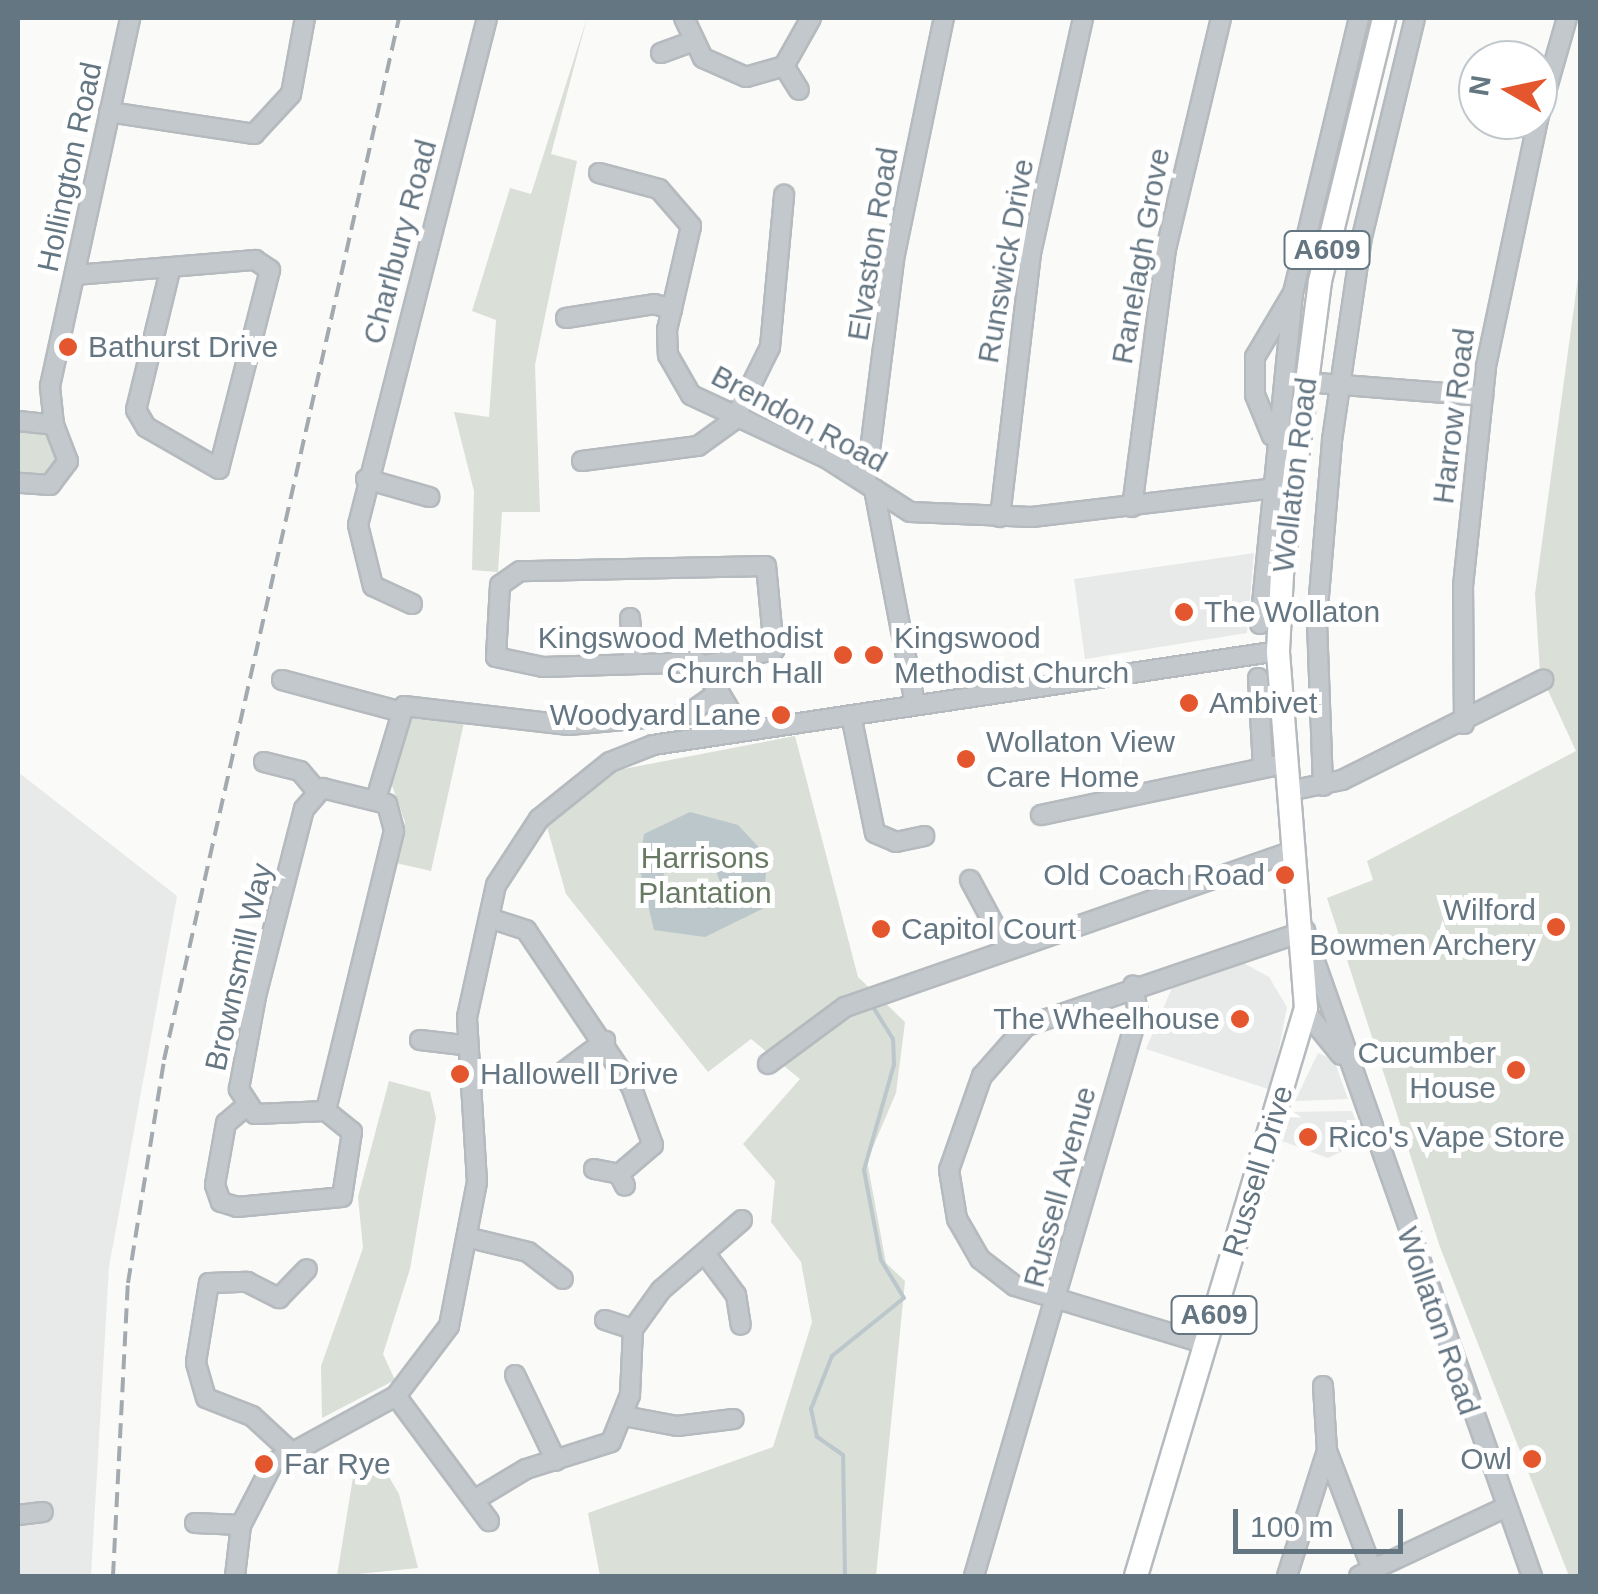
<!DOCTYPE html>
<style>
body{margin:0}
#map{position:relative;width:1598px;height:1594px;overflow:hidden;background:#fafaf8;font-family:Helvetica,sans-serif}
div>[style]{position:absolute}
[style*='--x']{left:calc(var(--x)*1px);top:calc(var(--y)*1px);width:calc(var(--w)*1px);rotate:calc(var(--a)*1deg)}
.built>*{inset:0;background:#e8e9e9}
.green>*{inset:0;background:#dadfd7}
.water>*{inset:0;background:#bbc7cb}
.stream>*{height:4px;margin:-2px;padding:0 2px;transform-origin:2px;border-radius:2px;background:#bbc7cb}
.roads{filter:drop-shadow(2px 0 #b5babe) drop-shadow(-2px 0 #b5babe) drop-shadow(0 2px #b5babe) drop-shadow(0 -2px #b5babe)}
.minor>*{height:18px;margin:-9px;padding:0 9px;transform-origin:9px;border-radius:9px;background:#c3c8cc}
.major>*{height:22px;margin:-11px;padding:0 11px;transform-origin:11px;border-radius:11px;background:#fff}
.rail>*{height:4px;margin-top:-2px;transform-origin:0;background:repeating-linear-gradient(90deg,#a2aab0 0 15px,transparent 0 23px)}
.dots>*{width:28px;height:28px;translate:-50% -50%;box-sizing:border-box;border:5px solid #fff;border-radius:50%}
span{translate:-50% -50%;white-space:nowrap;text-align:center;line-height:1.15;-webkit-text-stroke:10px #fff;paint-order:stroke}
.shield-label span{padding:2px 8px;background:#fff;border:2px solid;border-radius:8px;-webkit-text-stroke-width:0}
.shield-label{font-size:28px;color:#657683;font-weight:700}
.street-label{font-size:30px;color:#657683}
.poi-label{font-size:30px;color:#657683}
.left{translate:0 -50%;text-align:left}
.right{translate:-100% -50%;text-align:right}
.park-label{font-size:30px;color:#687a64}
.frame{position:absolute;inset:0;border:20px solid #657683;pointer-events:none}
.north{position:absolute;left:1458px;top:40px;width:100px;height:100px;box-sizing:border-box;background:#fff;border:2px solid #c1c8cd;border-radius:50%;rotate:279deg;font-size:28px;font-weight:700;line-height:40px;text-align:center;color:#657683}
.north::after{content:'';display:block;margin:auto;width:35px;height:45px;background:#e4572e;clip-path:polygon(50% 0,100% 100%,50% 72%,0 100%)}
.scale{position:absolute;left:1233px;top:1509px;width:170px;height:45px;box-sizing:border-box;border:5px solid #657683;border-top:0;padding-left:12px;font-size:30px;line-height:35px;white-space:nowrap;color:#657683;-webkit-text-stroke:8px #fff;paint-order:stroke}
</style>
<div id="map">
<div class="built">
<i style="clip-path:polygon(1254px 553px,1247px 633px,1085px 659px,1074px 579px)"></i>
<i style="clip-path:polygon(18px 772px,177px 896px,109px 1267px,91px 1576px,18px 1576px)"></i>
<i style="clip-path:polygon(1240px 961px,1269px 977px,1287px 1007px,1271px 1090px,1146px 1049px,1174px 983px)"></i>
<i style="clip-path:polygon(1318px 1053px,1334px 1060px,1348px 1099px,1295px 1101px)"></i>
<i style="clip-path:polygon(1352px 1111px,1364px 1141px,1328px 1158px,1282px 1141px,1289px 1112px)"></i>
</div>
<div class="green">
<i style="clip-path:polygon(587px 18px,551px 154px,577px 161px,535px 365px,540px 512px,502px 512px,498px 572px,472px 570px,474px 491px,454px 412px,489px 417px,496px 320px,472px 311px,510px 188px,531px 194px)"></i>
<i style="clip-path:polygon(1580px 263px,1580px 1576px,1569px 1576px,1440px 1247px,1327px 898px,1373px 880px,1367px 861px,1576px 751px,1540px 673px,1535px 594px)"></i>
<i style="clip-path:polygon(18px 428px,51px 430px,59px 461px,45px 476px,18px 475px)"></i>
<i style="clip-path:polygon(415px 711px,465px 718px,431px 871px,396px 863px,405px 822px,389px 777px,402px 724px)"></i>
<i style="clip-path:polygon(795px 736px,858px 977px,905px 1022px,896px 1093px,867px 1161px,886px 1263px,905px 1281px,876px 1576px,600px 1576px,588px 1513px,773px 1447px,812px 1322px,801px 1262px,771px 1222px,775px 1181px,743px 1144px,800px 1079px,751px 1039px,708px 1072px,566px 894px,547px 827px,618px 770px)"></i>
<i style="clip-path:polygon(389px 1081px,430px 1092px,436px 1118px,410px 1269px,383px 1354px,395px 1380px,322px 1418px,321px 1366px,363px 1248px,358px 1197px)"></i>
<i style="clip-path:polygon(380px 1462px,399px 1494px,418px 1568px,337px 1576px,354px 1471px)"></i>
</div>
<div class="water">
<i style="clip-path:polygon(evenodd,690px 812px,738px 825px,768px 857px,762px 909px,705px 937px,654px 930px,639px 866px,644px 834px,690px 812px,690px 862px,715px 869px,721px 884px,693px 909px,662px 894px,660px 883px,668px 865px,690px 862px)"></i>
</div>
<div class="stream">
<i style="--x:845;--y:1576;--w:121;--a:-90.9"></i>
<i style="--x:843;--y:1455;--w:32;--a:-145"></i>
<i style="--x:817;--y:1437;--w:29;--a:-102"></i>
<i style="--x:811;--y:1409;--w:57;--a:-68.4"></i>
<i style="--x:832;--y:1356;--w:92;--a:-38.9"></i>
<i style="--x:904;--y:1298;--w:44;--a:-121.2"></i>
<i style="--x:881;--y:1260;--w:92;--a:-100.7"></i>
<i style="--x:864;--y:1170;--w:109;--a:-74.1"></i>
<i style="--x:894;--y:1065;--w:26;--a:-92"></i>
<i style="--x:893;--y:1039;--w:39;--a:-122"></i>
</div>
<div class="roads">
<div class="minor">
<i style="--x:684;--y:18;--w:44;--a:64.6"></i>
<i style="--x:703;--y:58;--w:47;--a:23.8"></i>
<i style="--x:746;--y:77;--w:40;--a:-16"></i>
<i style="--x:784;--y:66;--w:55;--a:-60.6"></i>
<i style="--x:661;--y:53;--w:32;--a:-20"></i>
<i style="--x:784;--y:66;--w:28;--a:58"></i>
<i style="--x:109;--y:112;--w:147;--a:8.6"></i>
<i style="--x:254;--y:134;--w:54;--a:-47.2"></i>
<i style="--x:291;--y:94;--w:77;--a:-79.6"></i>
<i style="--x:1538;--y:119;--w:105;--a:-74"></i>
<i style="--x:599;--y:173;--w:62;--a:14.9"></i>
<i style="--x:659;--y:189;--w:49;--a:49.1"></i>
<i style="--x:691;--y:226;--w:107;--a:103"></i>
<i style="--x:667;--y:330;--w:25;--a:88"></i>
<i style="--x:668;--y:355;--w:46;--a:60.1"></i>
<i style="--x:691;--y:395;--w:149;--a:25"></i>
<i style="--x:826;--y:458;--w:100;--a:32.7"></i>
<i style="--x:910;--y:512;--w:122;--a:2.3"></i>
<i style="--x:1032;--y:517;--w:261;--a:-6.8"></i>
<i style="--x:75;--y:275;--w:181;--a:-4.8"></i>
<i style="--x:255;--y:260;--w:18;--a:34"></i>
<i style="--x:270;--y:270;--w:205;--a:104.4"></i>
<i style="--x:219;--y:469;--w:84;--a:-150.1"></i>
<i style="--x:146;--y:427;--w:20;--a:-120"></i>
<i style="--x:136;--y:410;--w:143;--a:-76.3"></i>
<i style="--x:566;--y:318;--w:89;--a:-9"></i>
<i style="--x:654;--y:304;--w:19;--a:16"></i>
<i style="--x:1305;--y:382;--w:179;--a:4.5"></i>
<i style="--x:18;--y:421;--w:36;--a:6"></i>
<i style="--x:54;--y:425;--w:39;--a:69"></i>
<i style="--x:68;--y:461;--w:30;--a:127"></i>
<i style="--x:50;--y:485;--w:32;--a:-176"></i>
<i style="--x:54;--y:425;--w:39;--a:-96"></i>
<i style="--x:50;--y:386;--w:377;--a:-77.7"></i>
<i style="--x:1272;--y:436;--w:44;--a:-112.5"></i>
<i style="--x:1255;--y:395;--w:38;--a:-90"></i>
<i style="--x:1255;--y:357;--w:74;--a:-59.3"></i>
<i style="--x:582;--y:461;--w:117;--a:-7.4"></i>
<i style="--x:698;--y:446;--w:44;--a:-35.8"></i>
<i style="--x:734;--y:420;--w:81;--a:-63.7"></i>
<i style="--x:770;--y:347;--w:153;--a:-84.7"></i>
<i style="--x:366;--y:479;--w:66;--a:15.9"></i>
<i style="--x:866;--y:482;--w:230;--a:-82.8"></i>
<i style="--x:895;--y:254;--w:241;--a:-78.3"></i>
<i style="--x:874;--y:489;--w:219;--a:79.2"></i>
<i style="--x:1132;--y:507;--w:260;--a:-82.5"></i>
<i style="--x:1166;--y:249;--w:237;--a:-76.6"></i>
<i style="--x:1000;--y:517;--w:266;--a:-83.3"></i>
<i style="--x:1031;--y:253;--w:241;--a:-77.5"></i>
<i style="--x:412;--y:604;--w:43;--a:-155.2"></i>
<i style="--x:373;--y:586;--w:63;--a:-103.8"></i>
<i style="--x:358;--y:525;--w:523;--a:-75.72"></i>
<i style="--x:630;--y:618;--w:45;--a:84.9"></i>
<i style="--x:1260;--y:624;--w:333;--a:-84.3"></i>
<i style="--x:1293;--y:293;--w:283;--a:-76.5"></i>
<i style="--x:706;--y:665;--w:70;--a:-12.4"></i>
<i style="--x:774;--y:650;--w:84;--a:-95.4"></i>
<i style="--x:766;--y:566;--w:246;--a:178.8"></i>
<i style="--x:520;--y:571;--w:24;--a:145"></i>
<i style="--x:500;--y:585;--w:72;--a:93.2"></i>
<i style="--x:496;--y:657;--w:48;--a:12"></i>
<i style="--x:543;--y:667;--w:155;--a:-1.8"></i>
<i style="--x:698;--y:662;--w:37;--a:55"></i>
<i style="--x:1258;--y:678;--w:90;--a:86.8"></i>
<i style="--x:282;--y:680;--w:120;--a:15"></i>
<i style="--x:851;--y:715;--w:120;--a:78.5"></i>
<i style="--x:875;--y:833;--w:23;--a:23"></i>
<i style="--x:896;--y:842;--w:29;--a:-12"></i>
<i style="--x:1464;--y:724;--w:138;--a:-90.4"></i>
<i style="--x:1463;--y:586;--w:221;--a:-84"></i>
<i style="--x:1486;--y:366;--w:251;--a:-78.1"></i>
<i style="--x:264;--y:762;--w:37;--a:14"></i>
<i style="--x:300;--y:771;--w:25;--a:50"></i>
<i style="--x:1323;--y:786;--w:166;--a:-92.1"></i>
<i style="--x:1317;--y:620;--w:181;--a:-85.2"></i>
<i style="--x:1332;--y:440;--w:205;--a:-81.6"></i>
<i style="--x:1362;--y:237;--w:225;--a:-76.4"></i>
<i style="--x:322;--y:788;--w:67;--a:13.8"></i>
<i style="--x:387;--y:804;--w:28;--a:75"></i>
<i style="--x:394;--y:831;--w:288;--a:103.7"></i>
<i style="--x:326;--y:1111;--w:71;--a:177.6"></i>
<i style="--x:255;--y:1114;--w:30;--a:-123"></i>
<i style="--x:239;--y:1089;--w:95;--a:-79.6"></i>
<i style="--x:256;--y:996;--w:193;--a:-75.6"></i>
<i style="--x:304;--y:809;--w:28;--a:-49"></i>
<i style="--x:1289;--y:791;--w:54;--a:-11.7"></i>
<i style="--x:1342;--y:780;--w:225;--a:-26.5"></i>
<i style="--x:376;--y:799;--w:97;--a:-73.2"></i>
<i style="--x:404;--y:706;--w:166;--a:6.6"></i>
<i style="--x:569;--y:725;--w:120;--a:-5.3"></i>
<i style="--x:688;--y:714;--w:38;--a:-35"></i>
<i style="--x:719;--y:692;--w:45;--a:59.5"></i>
<i style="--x:1041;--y:815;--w:251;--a:-11.9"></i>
<i style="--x:970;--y:880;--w:74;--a:61.7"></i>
<i style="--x:489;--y:918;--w:39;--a:18"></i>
<i style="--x:526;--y:930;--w:188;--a:56.1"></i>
<i style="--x:631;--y:1086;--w:63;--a:69.6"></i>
<i style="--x:653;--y:1145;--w:45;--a:139.5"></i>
<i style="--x:1307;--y:939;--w:676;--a:70.55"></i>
<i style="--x:1306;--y:1012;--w:55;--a:50.9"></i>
<i style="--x:420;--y:1040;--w:43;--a:6.6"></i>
<i style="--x:768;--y:1064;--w:96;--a:-36.5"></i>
<i style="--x:845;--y:1007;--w:477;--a:-19.2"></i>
<i style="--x:562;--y:1073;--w:54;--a:-36.7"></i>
<i style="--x:244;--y:1108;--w:23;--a:140"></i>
<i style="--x:226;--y:1123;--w:63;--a:100.1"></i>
<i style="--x:215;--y:1185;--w:18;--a:71"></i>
<i style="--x:221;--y:1202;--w:17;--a:17"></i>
<i style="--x:237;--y:1207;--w:105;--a:-5.4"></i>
<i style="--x:342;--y:1197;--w:66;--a:-81.3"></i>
<i style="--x:352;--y:1132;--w:33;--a:-141"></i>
<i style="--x:594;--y:1169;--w:25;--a:11"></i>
<i style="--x:619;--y:1174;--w:13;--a:63"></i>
<i style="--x:470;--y:1238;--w:60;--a:13.6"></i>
<i style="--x:528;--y:1252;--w:44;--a:37.6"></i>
<i style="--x:706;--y:1255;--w:50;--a:53.1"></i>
<i style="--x:736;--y:1295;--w:30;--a:81"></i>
<i style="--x:605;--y:1320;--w:29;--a:18"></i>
<i style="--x:1206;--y:1344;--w:200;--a:-163.1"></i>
<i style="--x:1015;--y:1286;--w:44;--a:-142.4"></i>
<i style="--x:980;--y:1259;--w:46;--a:-119.9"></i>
<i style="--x:957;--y:1219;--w:50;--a:-99.3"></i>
<i style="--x:949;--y:1170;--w:100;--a:-70.7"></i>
<i style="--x:982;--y:1076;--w:67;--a:-48.7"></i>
<i style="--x:1026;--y:1026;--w:295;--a:-18.8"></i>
<i style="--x:515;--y:1375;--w:95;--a:64.5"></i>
<i style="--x:1323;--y:1386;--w:65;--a:86.5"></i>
<i style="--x:396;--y:1396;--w:156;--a:53.4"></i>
<i style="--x:624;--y:1416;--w:54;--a:10.7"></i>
<i style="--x:677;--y:1426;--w:57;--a:-7"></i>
<i style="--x:289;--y:1450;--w:50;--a:-137.4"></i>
<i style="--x:252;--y:1416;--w:49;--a:-158.6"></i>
<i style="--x:206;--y:1398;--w:37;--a:-106"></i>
<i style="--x:196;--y:1362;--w:80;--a:-80.7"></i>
<i style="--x:209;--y:1283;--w:38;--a:-2"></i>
<i style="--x:247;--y:1282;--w:36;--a:27"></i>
<i style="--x:279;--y:1298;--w:40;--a:-46"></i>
<i style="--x:476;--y:1499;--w:58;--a:-31"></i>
<i style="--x:526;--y:1469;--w:89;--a:-17.6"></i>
<i style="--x:611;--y:1442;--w:51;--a:-68"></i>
<i style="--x:630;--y:1395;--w:66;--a:-87.4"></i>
<i style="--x:633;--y:1329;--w:48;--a:-54.3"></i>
<i style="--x:661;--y:1290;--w:107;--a:-40.8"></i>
<i style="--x:18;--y:1515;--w:25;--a:-7"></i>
<i style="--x:195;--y:1523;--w:46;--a:2.5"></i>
<i style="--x:235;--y:1576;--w:51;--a:-83.3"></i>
<i style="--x:241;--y:1525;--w:70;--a:-62.7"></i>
<i style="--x:273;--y:1463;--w:140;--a:-28.6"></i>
<i style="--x:396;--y:1396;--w:88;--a:-52.9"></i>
<i style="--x:449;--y:1326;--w:147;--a:-79"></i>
<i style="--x:477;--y:1182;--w:165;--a:-93.5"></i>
<i style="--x:467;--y:1017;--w:135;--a:-77.6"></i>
<i style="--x:496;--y:885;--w:79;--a:-56.9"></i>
<i style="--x:539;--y:819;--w:91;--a:-38.8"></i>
<i style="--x:610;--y:762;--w:46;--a:-21.6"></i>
<i style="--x:653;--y:745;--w:632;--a:-8.55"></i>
<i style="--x:974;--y:1576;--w:586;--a:-73.76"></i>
<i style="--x:1138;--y:1013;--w:28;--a:-100"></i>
<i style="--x:1287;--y:1576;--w:131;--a:-72.3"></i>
<i style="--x:1327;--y:1451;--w:126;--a:69.1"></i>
<i style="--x:1359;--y:1576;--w:158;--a:-25.1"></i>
</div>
<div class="major">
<i style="--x:1136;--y:1576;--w:593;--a:-73.34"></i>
<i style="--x:1306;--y:1008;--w:358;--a:-94.5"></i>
<i style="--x:1278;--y:651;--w:77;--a:-87"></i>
<i style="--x:1282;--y:574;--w:295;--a:-82.6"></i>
<i style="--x:1320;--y:281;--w:271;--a:-76.3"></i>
</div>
</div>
<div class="rail">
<i style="--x:113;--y:1576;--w:293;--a:-87.1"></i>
<i style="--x:128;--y:1283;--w:226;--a:-80.8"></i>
<i style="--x:164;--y:1060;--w:1068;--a:-77.29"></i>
</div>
<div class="dots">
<i style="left:68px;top:347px;background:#e4572e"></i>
<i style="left:1184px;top:612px;background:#e4572e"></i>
<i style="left:843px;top:655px;background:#e4572e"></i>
<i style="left:874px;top:655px;background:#e4572e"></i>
<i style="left:1189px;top:703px;background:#e4572e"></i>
<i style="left:781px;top:715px;background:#e4572e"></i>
<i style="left:966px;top:759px;background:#e4572e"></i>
<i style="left:1285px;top:875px;background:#e4572e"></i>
<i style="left:1556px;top:927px;background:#e4572e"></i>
<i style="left:881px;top:929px;background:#e4572e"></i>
<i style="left:1240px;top:1019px;background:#e4572e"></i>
<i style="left:1516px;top:1070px;background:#e4572e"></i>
<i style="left:460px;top:1074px;background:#e4572e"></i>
<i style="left:1308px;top:1137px;background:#e4572e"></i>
<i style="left:1532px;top:1459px;background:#e4572e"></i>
<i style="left:264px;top:1464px;background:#e4572e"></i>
</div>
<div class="shield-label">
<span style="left:1327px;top:250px">A609</span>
<span style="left:1214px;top:1315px">A609</span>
</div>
<div class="street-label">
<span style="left:70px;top:167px;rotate:-78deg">Hollington Road</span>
<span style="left:400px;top:242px;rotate:-75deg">Charlbury Road</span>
<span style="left:873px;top:244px;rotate:-81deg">Elvaston Road</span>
<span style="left:1141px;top:256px;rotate:-80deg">Ranelagh Grove</span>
<span style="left:1006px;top:261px;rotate:-80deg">Runswick Drive</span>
<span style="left:1454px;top:416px;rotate:-83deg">Harrow Road</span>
<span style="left:799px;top:419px;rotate:28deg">Brendon Road</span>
<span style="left:1295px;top:475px;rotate:-83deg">Wollaton Road</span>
<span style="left:239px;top:967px;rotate:-77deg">Brownsmill Way</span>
<span style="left:1258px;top:1171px;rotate:-73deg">Russell Drive</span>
<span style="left:1060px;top:1187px;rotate:-75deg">Russell Avenue</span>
<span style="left:1438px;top:1321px;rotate:71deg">Wollaton Road</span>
</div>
<div class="poi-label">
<span class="left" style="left:88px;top:347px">Bathurst Drive</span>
<span class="left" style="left:1204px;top:612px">The Wollaton</span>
<span class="right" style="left:823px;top:655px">Kingswood Methodist<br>Church Hall</span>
<span class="left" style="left:894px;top:655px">Kingswood<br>Methodist Church</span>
<span class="left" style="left:1209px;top:703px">Ambivet</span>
<span class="right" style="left:761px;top:715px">Woodyard Lane</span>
<span class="left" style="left:986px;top:759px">Wollaton View<br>Care Home</span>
<span class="right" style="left:1265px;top:875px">Old Coach Road</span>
<span class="right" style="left:1536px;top:927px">Wilford<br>Bowmen Archery</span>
<span class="left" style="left:901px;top:929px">Capitol Court</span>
<span class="right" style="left:1220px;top:1019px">The Wheelhouse</span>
<span class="right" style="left:1496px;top:1070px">Cucumber<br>House</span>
<span class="left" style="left:480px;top:1074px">Hallowell Drive</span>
<span class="left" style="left:1328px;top:1137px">Rico's Vape Store</span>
<span class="right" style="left:1512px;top:1459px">Owl</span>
<span class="left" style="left:284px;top:1464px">Far Rye</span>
</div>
<div class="park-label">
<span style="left:705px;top:875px">Harrisons<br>Plantation</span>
</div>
<div class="frame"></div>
<div class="north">N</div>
<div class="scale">100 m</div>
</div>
